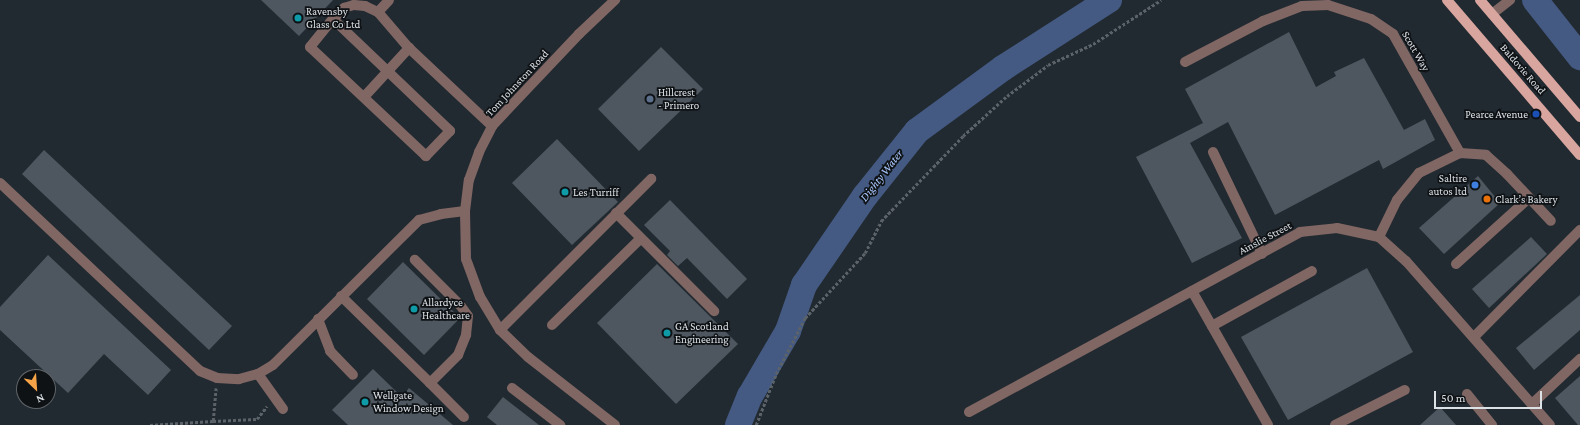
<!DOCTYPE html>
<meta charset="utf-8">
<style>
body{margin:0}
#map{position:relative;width:1580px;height:425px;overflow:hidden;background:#222a31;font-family:"Crimson Pro",serif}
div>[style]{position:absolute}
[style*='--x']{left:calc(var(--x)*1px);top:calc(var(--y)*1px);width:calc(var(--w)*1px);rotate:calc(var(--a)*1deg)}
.river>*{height:26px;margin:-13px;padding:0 13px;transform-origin:13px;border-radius:13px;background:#445a83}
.building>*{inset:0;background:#4e575f}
.path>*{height:2.5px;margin-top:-1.25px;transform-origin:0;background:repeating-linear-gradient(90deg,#5b6268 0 3px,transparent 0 5px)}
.minor>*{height:10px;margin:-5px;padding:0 5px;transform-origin:5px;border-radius:5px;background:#806764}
.major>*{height:10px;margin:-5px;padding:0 5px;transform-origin:5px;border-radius:5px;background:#d8a59f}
.dots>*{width:11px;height:11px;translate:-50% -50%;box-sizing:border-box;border:2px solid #0e1215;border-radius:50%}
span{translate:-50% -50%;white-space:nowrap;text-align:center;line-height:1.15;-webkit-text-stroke:3.5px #0e1215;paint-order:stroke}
.poi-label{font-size:11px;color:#dce1e6}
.left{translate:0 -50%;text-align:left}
.right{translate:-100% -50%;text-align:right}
.street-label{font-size:11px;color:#dce1e6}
.water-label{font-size:12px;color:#abc8fe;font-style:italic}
.north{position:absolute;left:16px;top:369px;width:40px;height:40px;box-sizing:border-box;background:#0e1215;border:1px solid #606569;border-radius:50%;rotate:155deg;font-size:11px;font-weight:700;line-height:16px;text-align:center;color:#dce1e6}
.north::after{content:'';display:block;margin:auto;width:14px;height:18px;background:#f6a247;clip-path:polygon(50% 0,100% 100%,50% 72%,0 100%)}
.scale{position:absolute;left:1434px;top:391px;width:108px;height:18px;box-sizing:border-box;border:2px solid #dce1e6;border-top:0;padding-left:5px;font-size:12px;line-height:14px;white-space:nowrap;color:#dce1e6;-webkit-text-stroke:3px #0e1215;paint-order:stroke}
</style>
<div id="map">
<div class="river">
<i style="--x:1535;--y:0;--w:73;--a:51.7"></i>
<i style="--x:738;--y:425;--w:31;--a:-68"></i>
<i style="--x:750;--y:396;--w:75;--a:-59.7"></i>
<i style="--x:788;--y:331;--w:49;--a:-70.8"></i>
<i style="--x:804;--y:285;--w:108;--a:-55.6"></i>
<i style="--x:865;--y:196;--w:83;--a:-51.3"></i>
<i style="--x:917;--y:131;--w:107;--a:-36.2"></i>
<i style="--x:1003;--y:68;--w:126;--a:-32.7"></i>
</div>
<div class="building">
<i style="clip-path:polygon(261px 0,333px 0,299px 36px)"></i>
<i style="clip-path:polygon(1289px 32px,1316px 87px,1336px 76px,1334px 72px,1364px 58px,1404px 130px,1425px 119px,1435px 140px,1383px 169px,1379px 160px,1275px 215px,1228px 122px,1190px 143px,1242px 238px,1192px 263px,1136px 157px,1203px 123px,1185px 89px)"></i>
<i style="clip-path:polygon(661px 47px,703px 89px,639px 151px,598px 109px)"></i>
<i style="clip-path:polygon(557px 139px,618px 202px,572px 245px,512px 183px)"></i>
<i style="clip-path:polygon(44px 150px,232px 326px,209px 350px,22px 174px)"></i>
<i style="clip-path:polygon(1478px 176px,1500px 203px,1444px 254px,1419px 228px)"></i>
<i style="clip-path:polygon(670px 200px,747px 279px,727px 299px,687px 258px,678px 266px,667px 255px,670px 251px,644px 225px)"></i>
<i style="clip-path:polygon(1531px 237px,1547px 254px,1489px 308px,1472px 289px)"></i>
<i style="clip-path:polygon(48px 255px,171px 370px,148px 395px,104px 354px,68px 393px,0 330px,0 307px)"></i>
<i style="clip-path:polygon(403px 262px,460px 318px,424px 355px,367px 299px)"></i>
<i style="clip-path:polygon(657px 264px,738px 344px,676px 404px,597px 323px)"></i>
<i style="clip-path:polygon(1367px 268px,1413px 352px,1288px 420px,1241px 337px)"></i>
<i style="clip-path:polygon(1580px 295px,1580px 330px,1534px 370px,1516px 348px)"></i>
<i style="clip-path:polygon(373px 369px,402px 397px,409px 388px,453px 425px,348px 425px,332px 410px)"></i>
<i style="clip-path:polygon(1580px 376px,1580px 425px,1578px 425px,1555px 398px)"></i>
<i style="clip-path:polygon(503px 397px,539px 425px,497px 425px,487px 417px)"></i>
<i style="clip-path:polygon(1440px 407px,1456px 425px,1420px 425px)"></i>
</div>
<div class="path">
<i style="--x:213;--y:421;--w:44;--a:-2.6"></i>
<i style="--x:257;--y:419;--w:16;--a:-52"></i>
<i style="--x:150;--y:425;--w:63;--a:-3.6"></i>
<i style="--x:213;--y:421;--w:33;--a:-85"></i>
<i style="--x:756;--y:425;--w:55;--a:-68.6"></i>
<i style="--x:776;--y:374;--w:63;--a:-62.6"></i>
<i style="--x:805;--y:318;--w:88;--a:-47.3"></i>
<i style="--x:865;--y:253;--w:36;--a:-63"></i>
<i style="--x:881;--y:221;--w:118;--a:-46"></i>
<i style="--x:963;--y:136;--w:59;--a:-42.3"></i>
<i style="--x:1007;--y:96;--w:51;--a:-37.1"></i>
<i style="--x:1048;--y:65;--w:50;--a:-25"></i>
<i style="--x:1093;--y:44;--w:81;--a:-32.9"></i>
</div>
<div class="minor">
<i style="--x:378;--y:12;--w:16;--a:-47"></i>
<i style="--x:1492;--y:14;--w:23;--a:-38"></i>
<i style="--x:333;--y:19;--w:162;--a:43.7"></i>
<i style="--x:450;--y:131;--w:35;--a:134"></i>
<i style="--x:426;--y:156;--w:159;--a:-136.8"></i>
<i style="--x:310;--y:47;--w:36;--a:-51"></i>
<i style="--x:333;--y:19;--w:16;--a:-45"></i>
<i style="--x:344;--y:8;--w:10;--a:-17"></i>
<i style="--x:354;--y:5;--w:11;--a:5"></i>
<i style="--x:365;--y:6;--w:14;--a:25"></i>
<i style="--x:378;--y:12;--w:48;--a:49.3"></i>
<i style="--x:409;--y:48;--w:114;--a:43.2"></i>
<i style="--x:1185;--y:62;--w:88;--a:-27.7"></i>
<i style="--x:1263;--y:21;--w:42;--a:-21"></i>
<i style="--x:1302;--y:6;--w:26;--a:-2"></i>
<i style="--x:1328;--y:5;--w:45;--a:18"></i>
<i style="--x:1371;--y:19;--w:27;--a:34"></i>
<i style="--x:1393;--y:34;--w:137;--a:60.6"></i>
<i style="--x:364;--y:97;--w:67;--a:-47.4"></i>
<i style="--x:1213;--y:152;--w:113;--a:64.3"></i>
<i style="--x:0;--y:183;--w:274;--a:43.2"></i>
<i style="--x:200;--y:371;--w:18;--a:22"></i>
<i style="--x:217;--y:378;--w:22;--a:3"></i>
<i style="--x:239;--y:379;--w:20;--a:-15"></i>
<i style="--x:258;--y:374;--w:17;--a:-31"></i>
<i style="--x:273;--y:365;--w:206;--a:-44.8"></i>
<i style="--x:419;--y:220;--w:23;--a:-15"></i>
<i style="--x:441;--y:214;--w:24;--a:-7"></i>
<i style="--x:616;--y:213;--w:139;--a:45"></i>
<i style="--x:1379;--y:237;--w:41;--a:-64.1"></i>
<i style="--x:1397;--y:200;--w:35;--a:-51"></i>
<i style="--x:1419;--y:173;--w:46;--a:-26"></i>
<i style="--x:1460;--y:153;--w:26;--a:4"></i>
<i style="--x:1486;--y:155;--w:28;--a:42"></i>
<i style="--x:1507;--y:174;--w:64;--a:46.9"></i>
<i style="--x:1456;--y:264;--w:98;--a:-42.1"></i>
<i style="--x:1192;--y:291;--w:154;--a:60.4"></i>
<i style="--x:341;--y:296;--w:124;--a:44.3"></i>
<i style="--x:430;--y:383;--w:40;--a:-45"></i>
<i style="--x:458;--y:355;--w:22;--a:-68"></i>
<i style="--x:466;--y:335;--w:19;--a:-84"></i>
<i style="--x:468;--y:316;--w:14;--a:-126"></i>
<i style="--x:460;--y:305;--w:64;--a:-135"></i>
<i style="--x:318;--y:319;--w:34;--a:69"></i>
<i style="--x:330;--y:351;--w:33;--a:46"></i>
<i style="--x:552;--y:325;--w:124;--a:-44.3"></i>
<i style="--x:1212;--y:326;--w:114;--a:-28.8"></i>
<i style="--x:500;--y:330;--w:214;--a:-45"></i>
<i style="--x:1474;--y:337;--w:151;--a:-45.3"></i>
<i style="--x:258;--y:374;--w:43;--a:54.5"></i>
<i style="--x:430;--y:383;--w:48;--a:45"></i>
<i style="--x:512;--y:388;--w:61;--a:37.6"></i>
<i style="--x:1467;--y:394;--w:40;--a:51"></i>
<i style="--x:1532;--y:404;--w:66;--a:-43.2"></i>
<i style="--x:969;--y:412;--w:377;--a:-28.5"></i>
<i style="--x:1300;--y:232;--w:37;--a:-6"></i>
<i style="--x:1337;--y:228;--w:43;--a:12.1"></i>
<i style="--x:1379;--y:237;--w:36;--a:42"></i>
<i style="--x:1406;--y:261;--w:218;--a:48.7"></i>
<i style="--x:615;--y:425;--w:110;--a:-142"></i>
<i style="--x:528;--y:357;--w:39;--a:-136"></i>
<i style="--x:500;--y:330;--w:39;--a:-121"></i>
<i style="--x:480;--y:297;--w:40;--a:-110.2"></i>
<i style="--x:466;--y:259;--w:48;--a:-91.2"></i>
<i style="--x:465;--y:211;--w:31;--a:-83"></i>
<i style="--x:469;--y:180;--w:30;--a:-70"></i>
<i style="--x:479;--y:152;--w:29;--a:-63"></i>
<i style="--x:492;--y:126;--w:127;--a:-46.6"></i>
<i style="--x:579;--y:34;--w:50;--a:-43.4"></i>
<i style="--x:1335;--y:425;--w:78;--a:-26.6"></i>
</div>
<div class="major">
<i style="--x:1447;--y:0;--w:204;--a:49.4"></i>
<i style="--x:1480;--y:0;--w:154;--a:49.5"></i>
</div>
<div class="dots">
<i style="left:298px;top:18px;background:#0f9aa8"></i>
<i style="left:650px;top:99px;background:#5c6f8a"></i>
<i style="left:1536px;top:114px;background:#1a4fb4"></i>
<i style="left:1475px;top:185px;background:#3f7fe0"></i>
<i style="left:565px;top:192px;background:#0f9aa8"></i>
<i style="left:1487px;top:199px;background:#e8710a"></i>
<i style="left:414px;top:309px;background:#0f9aa8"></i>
<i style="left:667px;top:333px;background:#0f9aa8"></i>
<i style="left:365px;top:402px;background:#0f9aa8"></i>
</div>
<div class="poi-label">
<span class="left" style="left:306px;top:18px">Ravensby<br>Glass Co Ltd</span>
<span class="left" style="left:658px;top:99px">Hillcrest<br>- Primero</span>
<span class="right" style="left:1528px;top:114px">Pearce Avenue</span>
<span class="right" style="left:1467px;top:185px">Saltire<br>autos ltd</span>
<span class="left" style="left:573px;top:192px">Les Turriff</span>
<span class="left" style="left:1495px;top:199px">Clark’s Bakery</span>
<span class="left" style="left:422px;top:309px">Allardyce<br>Healthcare</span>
<span class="left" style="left:675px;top:333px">GA Scotland<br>Engineering</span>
<span class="left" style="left:373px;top:402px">Wellgate<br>Window Design</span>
</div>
<div class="street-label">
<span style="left:1416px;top:51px;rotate:60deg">Scott Way</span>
<span style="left:1523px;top:69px;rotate:49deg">Baldovie Road</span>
<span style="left:517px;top:83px;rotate:-47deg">Tom Johnston Road</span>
<span style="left:1265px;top:238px;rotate:-28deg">Ainslie Street</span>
</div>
<div class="water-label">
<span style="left:882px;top:176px;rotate:-52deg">Dighty Water</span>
</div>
<div class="north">N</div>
<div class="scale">50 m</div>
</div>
